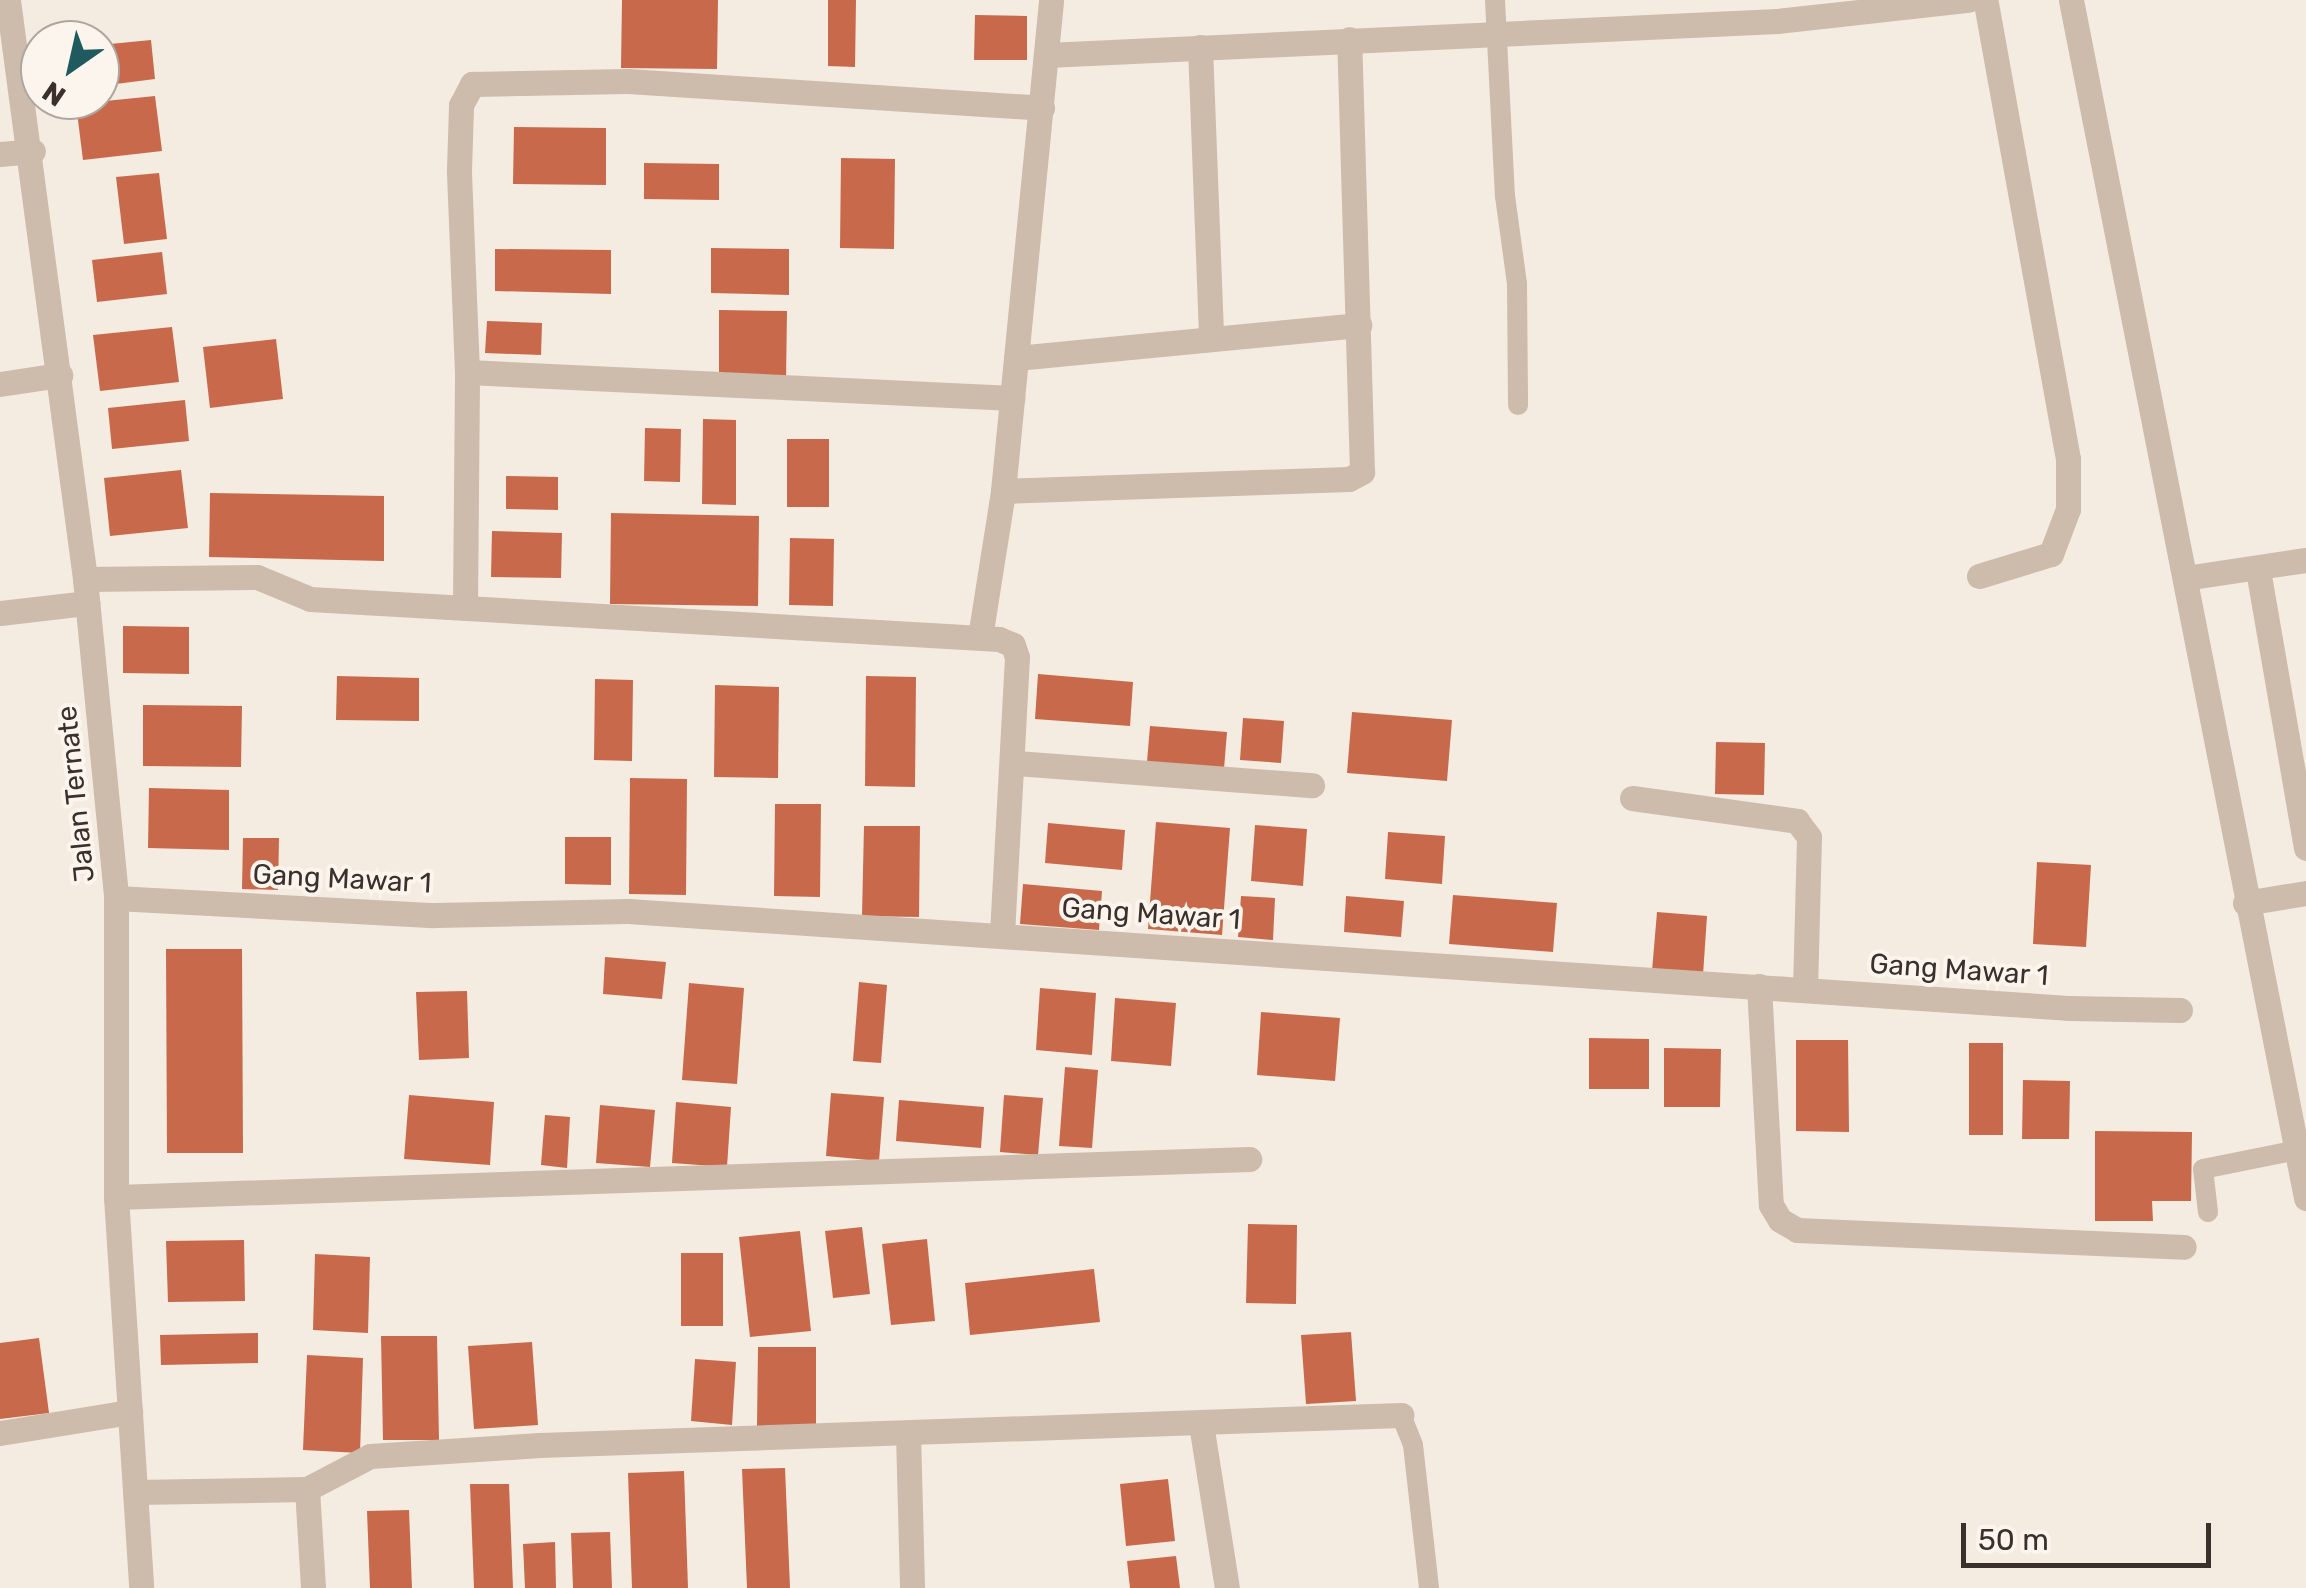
<!DOCTYPE html>
<style>
body{margin:0}
#map{position:relative;width:2306px;height:1588px;overflow:hidden;background:#f4ebe1;font-family:Rubik,sans-serif}
div>[style]{position:absolute}
[style*='--x']{left:calc(var(--x)*1px);top:calc(var(--y)*1px);width:calc(var(--w)*1px);rotate:calc(var(--a)*1deg)}
.building>*{inset:0;background:#c8694b}
.lane>*{height:20px;margin:-10px;padding:0 10px;transform-origin:10px;border-radius:10px;background:#cdbbac}
.street>*{height:25px;margin:-12.5px;padding:0 12.5px;transform-origin:12.5px;border-radius:12.5px;background:#cdbbac}
span{translate:-50% -50%;white-space:nowrap;text-align:center;line-height:1.15;-webkit-text-stroke:8px #fbf5ee;paint-order:stroke}
.street-label{font-size:28px;color:#3b302b}
.north{position:absolute;left:20px;top:20px;width:100px;height:100px;box-sizing:border-box;background:#fbf5ee;border:2px solid #aea6a0;border-radius:50%;rotate:214deg;font-size:28px;font-weight:700;line-height:40px;text-align:center;color:#3b302b}
.north::after{content:'';display:block;margin:auto;width:35px;height:45px;background:#1f5a5e;clip-path:polygon(50% 0,100% 100%,50% 72%,0 100%)}
.scale{position:absolute;left:1961px;top:1523px;width:250px;height:45px;box-sizing:border-box;border:5px solid #3b302b;border-top:0;padding-left:12px;font-size:30px;line-height:35px;white-space:nowrap;color:#3b302b;-webkit-text-stroke:8px #fbf5ee;paint-order:stroke}
</style>
<div id="map">
<div class="building">
<i style="clip-path:polygon(622px 0,718px 0,717px 69px,621px 68px)"></i>
<i style="clip-path:polygon(828px 0,856px 0,855px 67px,828px 66px)"></i>
<i style="clip-path:polygon(975px 15px,1027px 16px,1027px 60px,974px 60px)"></i>
<i style="clip-path:polygon(151px 40px,155px 79px,100px 86px,100px 45px)"></i>
<i style="clip-path:polygon(155px 96px,162px 151px,83px 160px,76px 104px)"></i>
<i style="clip-path:polygon(514px 127px,606px 128px,606px 185px,513px 184px)"></i>
<i style="clip-path:polygon(841px 158px,895px 159px,894px 249px,840px 248px)"></i>
<i style="clip-path:polygon(644px 163px,719px 164px,719px 200px,644px 199px)"></i>
<i style="clip-path:polygon(159px 173px,167px 239px,124px 244px,116px 177px)"></i>
<i style="clip-path:polygon(711px 248px,789px 249px,789px 295px,711px 293px)"></i>
<i style="clip-path:polygon(495px 249px,611px 250px,611px 294px,495px 291px)"></i>
<i style="clip-path:polygon(162px 252px,167px 294px,97px 302px,92px 260px)"></i>
<i style="clip-path:polygon(719px 310px,787px 311px,786px 380px,719px 378px)"></i>
<i style="clip-path:polygon(487px 321px,542px 323px,541px 355px,485px 353px)"></i>
<i style="clip-path:polygon(172px 327px,179px 382px,100px 391px,93px 335px)"></i>
<i style="clip-path:polygon(276px 339px,283px 399px,210px 408px,203px 347px)"></i>
<i style="clip-path:polygon(185px 400px,189px 441px,112px 449px,108px 408px)"></i>
<i style="clip-path:polygon(703px 419px,736px 420px,736px 505px,702px 504px)"></i>
<i style="clip-path:polygon(645px 428px,681px 429px,680px 482px,644px 481px)"></i>
<i style="clip-path:polygon(787px 439px,829px 439px,829px 507px,787px 507px)"></i>
<i style="clip-path:polygon(181px 470px,188px 528px,110px 536px,104px 478px)"></i>
<i style="clip-path:polygon(506px 476px,558px 477px,558px 510px,506px 509px)"></i>
<i style="clip-path:polygon(210px 493px,384px 496px,384px 561px,209px 557px)"></i>
<i style="clip-path:polygon(611px 513px,759px 516px,758px 606px,610px 604px)"></i>
<i style="clip-path:polygon(492px 531px,562px 533px,561px 578px,491px 577px)"></i>
<i style="clip-path:polygon(790px 538px,834px 539px,833px 606px,789px 605px)"></i>
<i style="clip-path:polygon(123px 626px,189px 627px,189px 674px,123px 673px)"></i>
<i style="clip-path:polygon(1038px 674px,1133px 682px,1130px 726px,1035px 719px)"></i>
<i style="clip-path:polygon(337px 676px,419px 678px,419px 721px,336px 720px)"></i>
<i style="clip-path:polygon(866px 676px,916px 677px,915px 787px,865px 786px)"></i>
<i style="clip-path:polygon(595px 679px,633px 680px,632px 761px,594px 760px)"></i>
<i style="clip-path:polygon(715px 685px,779px 687px,778px 778px,714px 777px)"></i>
<i style="clip-path:polygon(143px 705px,242px 706px,241px 767px,143px 766px)"></i>
<i style="clip-path:polygon(1352px 712px,1452px 720px,1447px 781px,1347px 773px)"></i>
<i style="clip-path:polygon(1243px 718px,1284px 721px,1281px 763px,1240px 760px)"></i>
<i style="clip-path:polygon(1150px 726px,1227px 732px,1224px 769px,1147px 762px)"></i>
<i style="clip-path:polygon(1716px 742px,1765px 743px,1764px 795px,1715px 794px)"></i>
<i style="clip-path:polygon(630px 778px,687px 779px,686px 895px,629px 894px)"></i>
<i style="clip-path:polygon(149px 788px,229px 790px,229px 850px,148px 848px)"></i>
<i style="clip-path:polygon(775px 804px,821px 804px,820px 897px,774px 896px)"></i>
<i style="clip-path:polygon(1156px 822px,1230px 828px,1222px 935px,1148px 929px)"></i>
<i style="clip-path:polygon(1048px 823px,1125px 830px,1122px 870px,1045px 863px)"></i>
<i style="clip-path:polygon(1255px 825px,1307px 829px,1303px 886px,1251px 881px)"></i>
<i style="clip-path:polygon(864px 826px,920px 826px,919px 917px,862px 916px)"></i>
<i style="clip-path:polygon(1388px 832px,1445px 836px,1442px 884px,1385px 879px)"></i>
<i style="clip-path:polygon(565px 837px,611px 837px,611px 885px,565px 884px)"></i>
<i style="clip-path:polygon(243px 838px,279px 838px,278px 890px,242px 889px)"></i>
<i style="clip-path:polygon(2037px 862px,2091px 865px,2086px 947px,2033px 944px)"></i>
<i style="clip-path:polygon(1023px 884px,1102px 891px,1099px 930px,1020px 924px)"></i>
<i style="clip-path:polygon(1453px 895px,1557px 903px,1553px 952px,1449px 944px)"></i>
<i style="clip-path:polygon(1241px 896px,1275px 898px,1273px 940px,1238px 937px)"></i>
<i style="clip-path:polygon(1346px 896px,1404px 901px,1401px 937px,1344px 932px)"></i>
<i style="clip-path:polygon(1657px 912px,1707px 916px,1703px 975px,1652px 971px)"></i>
<i style="clip-path:polygon(166px 949px,242px 949px,243px 1153px,167px 1153px)"></i>
<i style="clip-path:polygon(605px 957px,666px 962px,662px 999px,603px 994px)"></i>
<i style="clip-path:polygon(859px 982px,887px 985px,881px 1063px,853px 1061px)"></i>
<i style="clip-path:polygon(689px 983px,744px 988px,737px 1084px,682px 1080px)"></i>
<i style="clip-path:polygon(1040px 988px,1096px 993px,1092px 1055px,1036px 1050px)"></i>
<i style="clip-path:polygon(467px 991px,469px 1058px,419px 1060px,416px 992px)"></i>
<i style="clip-path:polygon(1115px 998px,1176px 1003px,1171px 1066px,1111px 1061px)"></i>
<i style="clip-path:polygon(1261px 1012px,1340px 1018px,1335px 1081px,1257px 1075px)"></i>
<i style="clip-path:polygon(1589px 1038px,1649px 1039px,1649px 1089px,1589px 1089px)"></i>
<i style="clip-path:polygon(1796px 1040px,1848px 1040px,1849px 1132px,1796px 1131px)"></i>
<i style="clip-path:polygon(1969px 1043px,2003px 1043px,2003px 1135px,1969px 1135px)"></i>
<i style="clip-path:polygon(1664px 1048px,1721px 1049px,1720px 1107px,1664px 1107px)"></i>
<i style="clip-path:polygon(1065px 1067px,1098px 1070px,1092px 1148px,1059px 1146px)"></i>
<i style="clip-path:polygon(2023px 1080px,2070px 1081px,2069px 1139px,2022px 1139px)"></i>
<i style="clip-path:polygon(831px 1093px,884px 1097px,879px 1161px,826px 1156px)"></i>
<i style="clip-path:polygon(409px 1095px,494px 1102px,490px 1165px,404px 1159px)"></i>
<i style="clip-path:polygon(1004px 1095px,1043px 1098px,1038px 1155px,1000px 1152px)"></i>
<i style="clip-path:polygon(899px 1100px,984px 1107px,981px 1148px,896px 1141px)"></i>
<i style="clip-path:polygon(676px 1102px,731px 1107px,727px 1167px,672px 1163px)"></i>
<i style="clip-path:polygon(600px 1105px,655px 1110px,650px 1167px,596px 1163px)"></i>
<i style="clip-path:polygon(545px 1115px,570px 1117px,567px 1168px,541px 1165px)"></i>
<i style="clip-path:polygon(2095px 1131px,2192px 1132px,2191px 1201px,2152px 1201px,2153px 1221px,2095px 1221px)"></i>
<i style="clip-path:polygon(1248px 1224px,1297px 1225px,1296px 1304px,1246px 1303px)"></i>
<i style="clip-path:polygon(862px 1227px,870px 1294px,833px 1298px,825px 1231px)"></i>
<i style="clip-path:polygon(800px 1231px,811px 1331px,750px 1337px,739px 1237px)"></i>
<i style="clip-path:polygon(927px 1239px,935px 1321px,891px 1325px,882px 1244px)"></i>
<i style="clip-path:polygon(244px 1240px,245px 1301px,168px 1302px,166px 1241px)"></i>
<i style="clip-path:polygon(681px 1253px,723px 1253px,723px 1326px,681px 1326px)"></i>
<i style="clip-path:polygon(315px 1254px,370px 1257px,368px 1333px,313px 1330px)"></i>
<i style="clip-path:polygon(1094px 1269px,1100px 1322px,970px 1335px,965px 1283px)"></i>
<i style="clip-path:polygon(1351px 1332px,1356px 1401px,1306px 1404px,1301px 1335px)"></i>
<i style="clip-path:polygon(258px 1333px,258px 1363px,161px 1365px,160px 1335px)"></i>
<i style="clip-path:polygon(381px 1336px,437px 1336px,439px 1440px,383px 1440px)"></i>
<i style="clip-path:polygon(39px 1338px,49px 1413px,0 1419px,0 1343px)"></i>
<i style="clip-path:polygon(532px 1342px,538px 1425px,474px 1429px,468px 1346px)"></i>
<i style="clip-path:polygon(758px 1347px,816px 1347px,816px 1426px,757px 1426px)"></i>
<i style="clip-path:polygon(307px 1355px,363px 1358px,360px 1453px,303px 1450px)"></i>
<i style="clip-path:polygon(695px 1359px,736px 1362px,732px 1425px,691px 1421px)"></i>
<i style="clip-path:polygon(785px 1468px,790px 1588px,747px 1588px,742px 1469px)"></i>
<i style="clip-path:polygon(684px 1471px,688px 1588px,632px 1588px,628px 1473px)"></i>
<i style="clip-path:polygon(1168px 1479px,1175px 1541px,1126px 1546px,1120px 1484px)"></i>
<i style="clip-path:polygon(470px 1484px,509px 1484px,513px 1588px,474px 1588px)"></i>
<i style="clip-path:polygon(409px 1510px,412px 1588px,370px 1588px,367px 1511px)"></i>
<i style="clip-path:polygon(610px 1532px,612px 1588px,573px 1588px,571px 1533px)"></i>
<i style="clip-path:polygon(555px 1542px,556px 1588px,525px 1588px,523px 1544px)"></i>
<i style="clip-path:polygon(1176px 1556px,1180px 1588px,1130px 1588px,1127px 1561px)"></i>
</div>
<div class="lane">
<i style="--x:1495;--y:0;--w:196;--a:87.1"></i>
<i style="--x:1505;--y:196;--w:89;--a:82.2"></i>
<i style="--x:1517;--y:284;--w:121;--a:89.5"></i>
<i style="--x:2208;--y:1212;--w:43;--a:-96.6"></i>
<i style="--x:2203;--y:1169;--w:96;--a:-11.4"></i>
<i style="--x:1401;--y:1415;--w:32;--a:68"></i>
<i style="--x:1413;--y:1445;--w:144;--a:83.6"></i>
</div>
<div class="street">
<i style="--x:8;--y:0;--w:584;--a:82.42"></i>
<i style="--x:85;--y:579;--w:321;--a:84.4"></i>
<i style="--x:116;--y:898;--w:299;--a:90"></i>
<i style="--x:116;--y:1197;--w:392;--a:86.3"></i>
<i style="--x:2071;--y:0;--w:1221;--a:78.9"></i>
<i style="--x:1200;--y:47;--w:292;--a:87.8"></i>
<i style="--x:1047;--y:55;--w:731;--a:-2.67"></i>
<i style="--x:1777;--y:21;--w:192;--a:-6.3"></i>
<i style="--x:0;--y:154;--w:33;--a:-5"></i>
<i style="--x:1016;--y:358;--w:345;--a:-5.5"></i>
<i style="--x:467;--y:372;--w:546;--a:2.73"></i>
<i style="--x:0;--y:384;--w:61;--a:-8.5"></i>
<i style="--x:1003;--y:491;--w:346;--a:-2"></i>
<i style="--x:1349;--y:479;--w:15;--a:-28"></i>
<i style="--x:1362;--y:472;--w:433;--a:-91.7"></i>
<i style="--x:2258;--y:570;--w:282;--a:80.2"></i>
<i style="--x:1979;--y:576;--w:75;--a:-17"></i>
<i style="--x:2051;--y:554;--w:48;--a:-69.3"></i>
<i style="--x:2068;--y:509;--w:50;--a:-90"></i>
<i style="--x:2068;--y:459;--w:466;--a:-100.2"></i>
<i style="--x:2185;--y:578;--w:122;--a:-8.5"></i>
<i style="--x:85;--y:579;--w:172;--a:-0.7"></i>
<i style="--x:257;--y:577;--w:57;--a:22.5"></i>
<i style="--x:310;--y:599;--w:690;--a:3.32"></i>
<i style="--x:999;--y:639;--w:15;--a:23"></i>
<i style="--x:1013;--y:645;--w:13;--a:72"></i>
<i style="--x:1017;--y:657;--w:277;--a:93.1"></i>
<i style="--x:465;--y:607;--w:235;--a:-89.5"></i>
<i style="--x:467;--y:372;--w:202;--a:-92.3"></i>
<i style="--x:459;--y:170;--w:65;--a:-88.2"></i>
<i style="--x:461;--y:105;--w:24;--a:-62"></i>
<i style="--x:472;--y:84;--w:156;--a:-1.1"></i>
<i style="--x:628;--y:81;--w:415;--a:3.7"></i>
<i style="--x:0;--y:613;--w:88;--a:-6.6"></i>
<i style="--x:980;--y:637;--w:148;--a:-81"></i>
<i style="--x:1003;--y:491;--w:493;--a:-84.4"></i>
<i style="--x:1016;--y:763;--w:297;--a:4.3"></i>
<i style="--x:1632;--y:798;--w:167;--a:7.9"></i>
<i style="--x:1797;--y:821;--w:20;--a:53"></i>
<i style="--x:1809;--y:837;--w:153;--a:91.5"></i>
<i style="--x:116;--y:898;--w:318;--a:3.1"></i>
<i style="--x:434;--y:915;--w:194;--a:-1.2"></i>
<i style="--x:628;--y:911;--w:1443;--a:3.85"></i>
<i style="--x:2068;--y:1008;--w:112;--a:1"></i>
<i style="--x:2245;--y:903;--w:62;--a:-9.3"></i>
<i style="--x:1759;--y:986;--w:219;--a:86.9"></i>
<i style="--x:1771;--y:1205;--w:17;--a:59"></i>
<i style="--x:1780;--y:1220;--w:20;--a:30"></i>
<i style="--x:1797;--y:1230;--w:387;--a:2.5"></i>
<i style="--x:116;--y:1197;--w:1134;--a:-1.92"></i>
<i style="--x:1201;--y:1424;--w:166;--a:81"></i>
<i style="--x:0;--y:1433;--w:132;--a:-9.2"></i>
<i style="--x:908;--y:1433;--w:155;--a:88.5"></i>
<i style="--x:307;--y:1489;--w:99;--a:86.5"></i>
<i style="--x:135;--y:1492;--w:172;--a:-1"></i>
<i style="--x:307;--y:1489;--w:71;--a:-27.6"></i>
<i style="--x:370;--y:1456;--w:170;--a:-3.7"></i>
<i style="--x:540;--y:1445;--w:862;--a:-2"></i>
</div>
<div class="street-label">
<span style="left:76px;top:794px;rotate:-96deg">Jalan Ternate</span>
<span style="left:342px;top:879px;rotate:3deg">Gang Mawar 1</span>
<span style="left:1151px;top:914px;rotate:4deg">Gang Mawar 1</span>
<span style="left:1959px;top:970px;rotate:4deg">Gang Mawar 1</span>
</div>
<div class="north">N</div>
<div class="scale">50 m</div>
</div>
